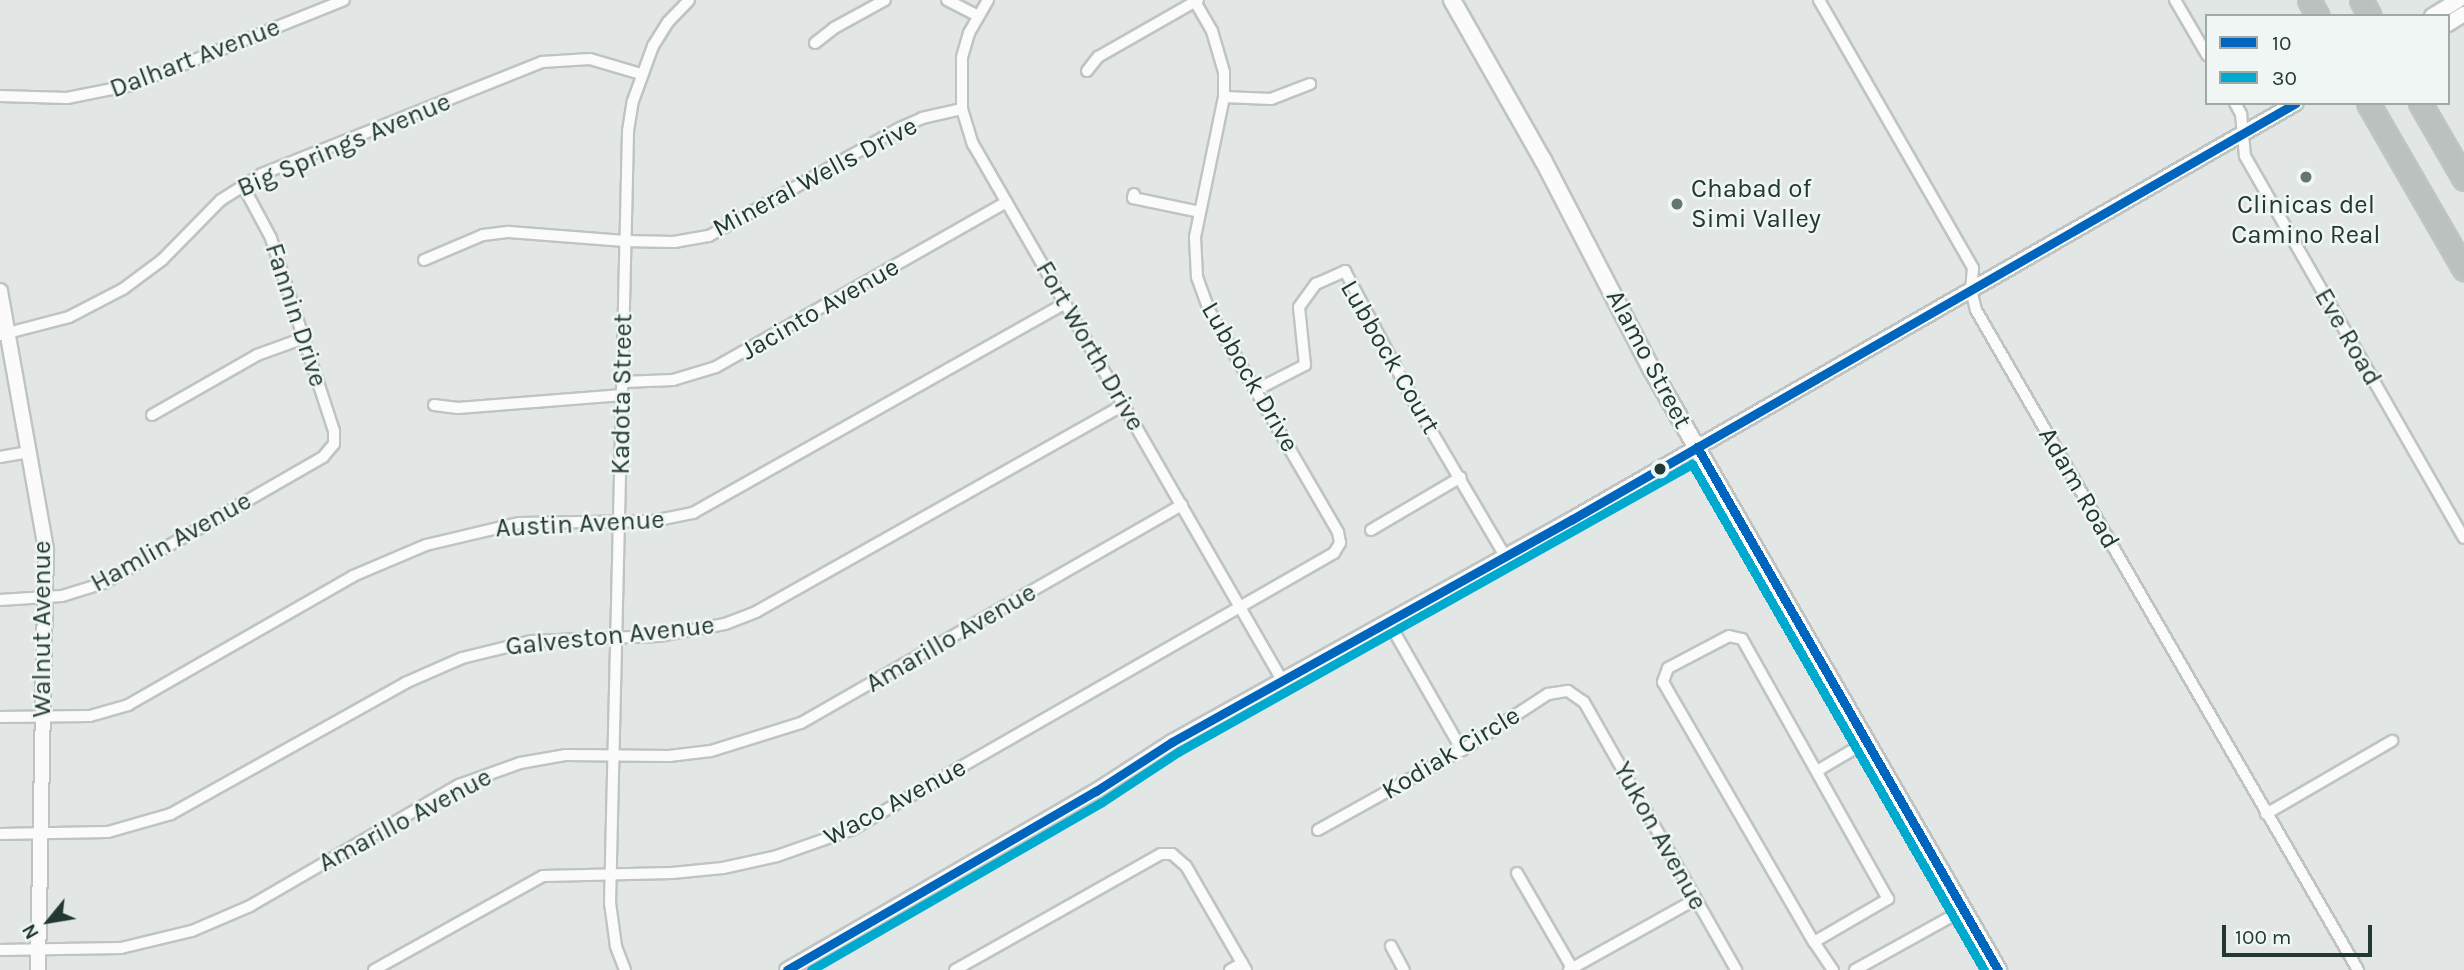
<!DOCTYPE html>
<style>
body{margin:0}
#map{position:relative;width:2464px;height:970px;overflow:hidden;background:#e2e7e5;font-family:Karla,sans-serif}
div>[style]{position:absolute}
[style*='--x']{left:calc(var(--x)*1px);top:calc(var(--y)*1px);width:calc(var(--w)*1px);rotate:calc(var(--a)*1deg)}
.roads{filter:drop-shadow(2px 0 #bfc4c2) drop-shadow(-2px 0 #bfc4c2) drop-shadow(0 2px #bfc4c2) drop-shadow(0 -2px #bfc4c2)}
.minor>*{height:10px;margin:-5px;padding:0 5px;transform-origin:5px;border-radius:5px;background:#fbfbfb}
.tertiary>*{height:14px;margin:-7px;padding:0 7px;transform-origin:7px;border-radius:7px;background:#fbfbfb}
.secondary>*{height:16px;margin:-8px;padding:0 8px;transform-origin:8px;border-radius:8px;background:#fbfbfb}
.motorway>*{height:21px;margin:-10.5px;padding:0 10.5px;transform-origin:10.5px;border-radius:10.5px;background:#bac1bf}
.bus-1>*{height:9px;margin:-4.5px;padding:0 4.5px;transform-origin:4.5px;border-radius:4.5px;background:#0065bd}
.bus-2>*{height:9px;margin:-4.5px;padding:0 4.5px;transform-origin:4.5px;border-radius:4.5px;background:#00a9ce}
.dots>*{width:19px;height:19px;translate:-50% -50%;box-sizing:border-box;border:4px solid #f0f6f3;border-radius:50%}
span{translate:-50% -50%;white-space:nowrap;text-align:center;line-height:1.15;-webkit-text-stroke:5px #f0f6f3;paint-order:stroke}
.street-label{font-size:26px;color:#223834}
.poi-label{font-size:26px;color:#223834}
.left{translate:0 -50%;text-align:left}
.legend{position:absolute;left:2205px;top:14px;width:245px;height:91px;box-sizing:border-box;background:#f0f6f3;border:2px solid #9eaaa7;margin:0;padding:9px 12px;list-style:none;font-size:21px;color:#223834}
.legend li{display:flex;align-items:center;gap:14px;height:35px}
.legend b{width:35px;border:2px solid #9eaaa7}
.north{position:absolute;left:14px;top:886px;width:70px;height:70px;-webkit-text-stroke:5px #f0f6f3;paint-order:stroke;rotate:240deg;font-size:19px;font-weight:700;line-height:28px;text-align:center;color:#223834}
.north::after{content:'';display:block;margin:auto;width:24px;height:32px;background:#223834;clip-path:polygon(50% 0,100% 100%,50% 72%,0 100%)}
.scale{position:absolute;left:2222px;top:925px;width:150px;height:32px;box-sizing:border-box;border:4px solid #223834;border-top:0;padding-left:9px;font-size:21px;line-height:24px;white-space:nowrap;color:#223834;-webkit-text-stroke:5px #f0f6f3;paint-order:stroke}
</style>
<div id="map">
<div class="roads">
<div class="minor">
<i style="--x:947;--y:0;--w:34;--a:27"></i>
<i style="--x:988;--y:0;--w:38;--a:120"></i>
<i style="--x:969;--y:33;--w:26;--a:106"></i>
<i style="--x:962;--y:58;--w:51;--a:90"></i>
<i style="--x:962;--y:109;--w:37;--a:73"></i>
<i style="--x:973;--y:144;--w:619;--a:60.04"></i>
<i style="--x:1819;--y:0;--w:309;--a:60.1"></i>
<i style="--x:1973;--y:268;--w:22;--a:95"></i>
<i style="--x:1971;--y:290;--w:21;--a:76"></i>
<i style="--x:1976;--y:310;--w:763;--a:59.94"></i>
<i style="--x:2175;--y:0;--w:64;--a:59.8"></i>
<i style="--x:815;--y:43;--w:24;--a:-38"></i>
<i style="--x:834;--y:28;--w:58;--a:-28.8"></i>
<i style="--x:1087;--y:71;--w:18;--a:-52"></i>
<i style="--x:1098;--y:57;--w:115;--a:-29.7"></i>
<i style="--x:0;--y:96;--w:67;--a:1.7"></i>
<i style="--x:67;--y:98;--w:66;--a:-11.3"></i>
<i style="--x:132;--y:85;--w:228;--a:-21.8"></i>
<i style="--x:1224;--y:97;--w:47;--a:2.4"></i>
<i style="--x:1271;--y:99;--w:42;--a:-21"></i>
<i style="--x:2235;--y:103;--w:13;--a:61"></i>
<i style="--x:2241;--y:114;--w:42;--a:84.6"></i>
<i style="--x:2245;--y:156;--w:440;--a:60.2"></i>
<i style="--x:1134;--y:194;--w:4;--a:104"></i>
<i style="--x:1133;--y:198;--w:68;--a:11.8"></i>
<i style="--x:424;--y:260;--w:64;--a:-23"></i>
<i style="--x:483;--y:235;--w:26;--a:-7"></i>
<i style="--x:509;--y:232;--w:116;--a:4.4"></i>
<i style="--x:625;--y:241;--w:49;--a:1.2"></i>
<i style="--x:674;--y:242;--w:36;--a:-10"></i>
<i style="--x:709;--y:236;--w:219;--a:-29.5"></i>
<i style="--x:900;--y:128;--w:24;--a:-24"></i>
<i style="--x:922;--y:118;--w:41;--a:-12.7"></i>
<i style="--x:0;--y:335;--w:71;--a:-14.6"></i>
<i style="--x:69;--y:317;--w:61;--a:-27.4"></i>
<i style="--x:123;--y:289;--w:49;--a:-36.6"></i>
<i style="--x:162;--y:260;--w:84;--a:-45.5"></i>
<i style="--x:221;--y:200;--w:49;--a:-32.4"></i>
<i style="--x:262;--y:174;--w:302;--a:-21.8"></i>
<i style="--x:542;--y:62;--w:48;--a:-3.6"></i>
<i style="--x:590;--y:59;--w:53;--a:16.4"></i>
<i style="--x:623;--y:382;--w:50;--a:-2.3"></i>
<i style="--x:673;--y:380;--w:45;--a:-16.8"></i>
<i style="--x:716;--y:367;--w:334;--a:-29.6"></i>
<i style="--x:1258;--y:389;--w:53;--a:-27.1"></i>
<i style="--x:1305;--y:365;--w:58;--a:-95.9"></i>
<i style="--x:1299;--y:307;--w:29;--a:-54"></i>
<i style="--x:1316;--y:284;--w:32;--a:-24"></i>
<i style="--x:1345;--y:271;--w:144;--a:62.2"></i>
<i style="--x:1412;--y:398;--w:183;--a:59.5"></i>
<i style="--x:434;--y:405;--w:24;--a:7"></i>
<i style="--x:458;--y:408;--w:165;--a:-4.5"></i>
<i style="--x:152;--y:415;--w:121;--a:-29.7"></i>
<i style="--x:257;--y:355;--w:50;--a:-19.9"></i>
<i style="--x:0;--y:457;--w:29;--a:-10"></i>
<i style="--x:1371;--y:530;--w:104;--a:-30.5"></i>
<i style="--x:0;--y:600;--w:62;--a:-3.7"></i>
<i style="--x:62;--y:596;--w:44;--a:-17.2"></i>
<i style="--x:104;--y:583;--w:253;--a:-29.9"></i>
<i style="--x:323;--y:457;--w:17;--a:-50"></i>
<i style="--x:334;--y:444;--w:13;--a:-90"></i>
<i style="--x:334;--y:431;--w:203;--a:-108.1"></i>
<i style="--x:271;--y:238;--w:61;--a:-118.2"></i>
<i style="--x:1388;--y:621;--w:149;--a:60.2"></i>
<i style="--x:0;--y:717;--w:90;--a:-0.6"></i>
<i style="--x:90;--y:716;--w:40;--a:-16"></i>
<i style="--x:128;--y:705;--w:259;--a:-29.8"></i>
<i style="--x:353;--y:576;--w:79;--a:-23"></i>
<i style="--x:426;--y:545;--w:96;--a:-13.3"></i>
<i style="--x:519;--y:523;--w:134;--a:-0.9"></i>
<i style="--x:653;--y:521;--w:41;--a:-11.3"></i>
<i style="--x:693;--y:513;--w:427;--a:-29.4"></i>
<i style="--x:1817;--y:771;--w:57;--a:-30.6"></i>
<i style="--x:2266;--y:814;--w:146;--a:-30.1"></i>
<i style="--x:1318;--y:830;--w:165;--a:-29.1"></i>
<i style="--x:1462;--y:750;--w:103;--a:-33.1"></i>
<i style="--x:1548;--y:694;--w:20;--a:-9"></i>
<i style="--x:1568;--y:691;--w:19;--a:35"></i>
<i style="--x:1584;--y:702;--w:308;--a:60.4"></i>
<i style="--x:0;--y:834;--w:108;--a:-1.1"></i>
<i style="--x:108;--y:832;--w:66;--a:-15.9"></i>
<i style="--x:171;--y:814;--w:268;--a:-29.2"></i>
<i style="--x:405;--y:683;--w:62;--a:-23.7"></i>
<i style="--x:462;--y:658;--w:72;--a:-13.7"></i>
<i style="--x:532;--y:641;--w:127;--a:-2.3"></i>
<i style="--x:659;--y:636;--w:67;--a:-10.3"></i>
<i style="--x:725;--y:624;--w:33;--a:-21"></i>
<i style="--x:756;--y:612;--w:421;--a:-29.4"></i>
<i style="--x:1517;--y:873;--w:110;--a:59.9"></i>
<i style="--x:1814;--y:942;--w:86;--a:-30.2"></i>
<i style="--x:1888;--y:899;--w:298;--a:-119.3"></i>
<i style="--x:1742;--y:639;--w:13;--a:-167"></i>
<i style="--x:1729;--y:636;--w:69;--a:152.3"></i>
<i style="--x:1668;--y:668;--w:15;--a:110"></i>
<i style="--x:1663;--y:682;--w:301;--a:59.9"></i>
<i style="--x:1814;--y:942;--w:34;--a:56"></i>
<i style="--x:1391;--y:946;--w:27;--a:62"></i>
<i style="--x:0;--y:950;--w:121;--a:-0.9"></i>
<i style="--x:121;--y:948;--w:73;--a:-13.5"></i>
<i style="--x:192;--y:931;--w:63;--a:-23.3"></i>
<i style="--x:250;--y:906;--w:241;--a:-30.1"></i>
<i style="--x:459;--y:785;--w:65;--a:-19.8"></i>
<i style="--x:520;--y:763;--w:47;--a:-9.9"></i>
<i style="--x:566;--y:755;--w:103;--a:0.6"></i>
<i style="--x:669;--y:756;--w:42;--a:-6.8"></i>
<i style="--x:711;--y:751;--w:94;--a:-17.3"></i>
<i style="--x:801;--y:723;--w:439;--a:-29.8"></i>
<i style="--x:374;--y:970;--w:193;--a:-29.1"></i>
<i style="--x:543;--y:876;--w:129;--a:-1.3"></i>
<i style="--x:672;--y:873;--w:51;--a:-5.6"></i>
<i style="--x:723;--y:868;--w:55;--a:-12.5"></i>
<i style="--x:777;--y:856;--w:78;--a:-19.4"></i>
<i style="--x:851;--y:830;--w:557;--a:-29.83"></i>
<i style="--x:1334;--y:553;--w:12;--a:-59"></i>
<i style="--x:1340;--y:543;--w:11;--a:-100"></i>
<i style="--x:1338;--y:532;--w:257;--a:-120.2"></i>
<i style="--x:1209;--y:310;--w:35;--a:-110"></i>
<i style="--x:1197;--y:277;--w:40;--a:-92.9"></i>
<i style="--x:1195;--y:237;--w:143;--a:-78.3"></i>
<i style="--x:1224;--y:97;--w:25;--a:-90"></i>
<i style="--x:1224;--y:72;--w:43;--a:-106.3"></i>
<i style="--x:1212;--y:31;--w:34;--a:-120"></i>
<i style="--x:625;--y:970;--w:26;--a:-111"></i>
<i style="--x:616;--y:946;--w:43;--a:-97.9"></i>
<i style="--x:610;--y:903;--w:772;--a:-88.66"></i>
<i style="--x:628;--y:131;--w:30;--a:-81"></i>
<i style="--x:633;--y:101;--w:59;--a:-70"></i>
<i style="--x:653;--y:46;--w:28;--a:-58"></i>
<i style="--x:668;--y:22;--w:30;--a:-46"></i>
<i style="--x:955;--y:970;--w:236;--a:-29.4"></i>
<i style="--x:1161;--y:854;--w:11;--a:0"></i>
<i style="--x:1172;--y:854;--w:18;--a:41"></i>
<i style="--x:1186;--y:866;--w:120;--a:60"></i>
<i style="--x:1230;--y:970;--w:14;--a:-30"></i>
<i style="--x:1569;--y:970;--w:145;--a:-29.2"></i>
<i style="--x:1855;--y:970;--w:124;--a:-29.1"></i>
</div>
<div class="tertiary">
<i style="--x:2432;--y:16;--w:31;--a:-31"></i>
<i style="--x:2448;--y:24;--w:19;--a:-32"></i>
<i style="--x:0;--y:291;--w:262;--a:79.9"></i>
<i style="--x:46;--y:549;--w:421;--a:91.1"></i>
<i style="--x:787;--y:970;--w:357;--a:-30.1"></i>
<i style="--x:1096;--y:791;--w:90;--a:-32.8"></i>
<i style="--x:1172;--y:742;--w:457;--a:-29.1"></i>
<i style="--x:1571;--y:520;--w:836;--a:-29.91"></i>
</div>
<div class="secondary">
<i style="--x:1452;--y:0;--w:184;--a:60.4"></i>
<i style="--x:1543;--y:160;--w:237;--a:62.6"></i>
<i style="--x:1652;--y:370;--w:693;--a:60.03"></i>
</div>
<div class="motorway">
<i style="--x:2309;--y:0;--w:18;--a:61"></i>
<i style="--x:2361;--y:0;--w:18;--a:61"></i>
<i style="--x:2368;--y:103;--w:192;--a:60"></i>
<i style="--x:2420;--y:103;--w:88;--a:59.9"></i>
</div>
</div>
<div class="bus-1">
<i style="--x:1697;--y:447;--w:603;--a:60.08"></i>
<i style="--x:787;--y:970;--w:357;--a:-30.1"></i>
<i style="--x:1096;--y:791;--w:90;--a:-32.8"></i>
<i style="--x:1172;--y:742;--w:457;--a:-29.1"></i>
<i style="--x:1571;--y:520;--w:836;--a:-29.91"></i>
</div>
<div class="bus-2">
<i style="--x:811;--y:970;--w:336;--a:-30"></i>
<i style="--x:1102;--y:802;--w:91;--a:-33.3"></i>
<i style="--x:1178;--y:752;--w:589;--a:-29.26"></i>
<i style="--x:1692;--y:464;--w:584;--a:60.01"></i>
</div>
<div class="dots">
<i style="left:2306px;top:177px;background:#657572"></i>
<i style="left:1677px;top:204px;background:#657572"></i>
<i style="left:1660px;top:469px;background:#223834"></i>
</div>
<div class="street-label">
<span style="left:195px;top:58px;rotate:-21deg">Dalhart Avenue</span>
<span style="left:344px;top:145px;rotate:-23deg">Big Springs Avenue</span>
<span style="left:815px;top:177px;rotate:-28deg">Mineral Wells Drive</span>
<span style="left:820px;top:309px;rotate:-30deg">Jacinto Avenue</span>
<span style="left:296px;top:315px;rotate:72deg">Fannin Drive</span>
<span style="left:2348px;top:337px;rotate:60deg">Eve Road</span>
<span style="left:1090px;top:346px;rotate:60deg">Fort Worth Drive</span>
<span style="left:1390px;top:357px;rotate:60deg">Lubbock Court</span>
<span style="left:1649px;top:359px;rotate:62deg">Alamo Street</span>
<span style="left:1250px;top:377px;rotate:60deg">Lubbock Drive</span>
<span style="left:622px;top:394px;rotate:-89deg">Kadota Street</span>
<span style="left:2079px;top:488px;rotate:60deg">Adam Road</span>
<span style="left:580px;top:524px;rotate:-3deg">Austin Avenue</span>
<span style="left:171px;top:542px;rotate:-29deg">Hamlin Avenue</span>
<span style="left:42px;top:629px;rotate:-90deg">Walnut Avenue</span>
<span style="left:610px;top:636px;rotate:-6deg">Galveston Avenue</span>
<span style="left:951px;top:638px;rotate:-30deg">Amarillo Avenue</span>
<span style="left:1451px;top:753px;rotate:-31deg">Kodiak Circle</span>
<span style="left:895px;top:802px;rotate:-28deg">Waco Avenue</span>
<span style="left:405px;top:820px;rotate:-28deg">Amarillo Avenue</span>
<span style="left:1660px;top:836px;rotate:61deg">Yukon Avenue</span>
</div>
<div class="poi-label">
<span class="left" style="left:1691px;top:204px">Chabad of<br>Simi Valley</span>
<span style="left:2306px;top:220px">Clinicas del<br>Camino Real</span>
</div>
<ul class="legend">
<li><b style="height:9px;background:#0065bd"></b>10</li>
<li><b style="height:9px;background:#00a9ce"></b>30</li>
</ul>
<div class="north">N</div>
<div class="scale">100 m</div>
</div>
